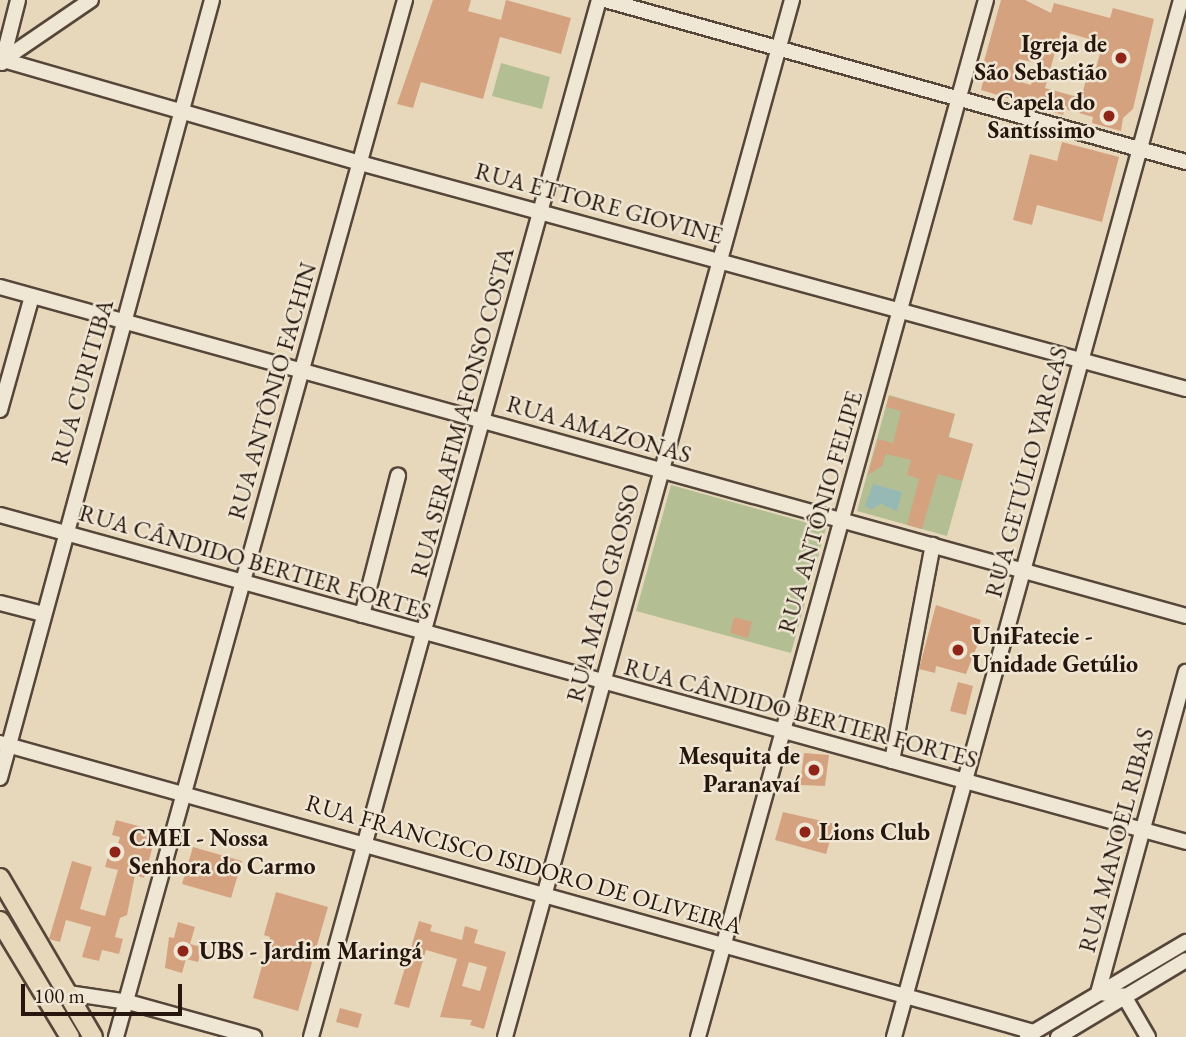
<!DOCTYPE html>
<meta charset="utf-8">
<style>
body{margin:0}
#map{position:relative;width:1186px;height:1037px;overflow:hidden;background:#e7d8bc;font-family:"EB Garamond",serif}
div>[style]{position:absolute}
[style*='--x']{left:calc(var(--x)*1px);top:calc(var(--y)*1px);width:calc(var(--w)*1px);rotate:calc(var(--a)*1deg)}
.green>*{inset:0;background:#b3bf92}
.water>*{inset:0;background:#97b9b5}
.building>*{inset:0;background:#d5a280}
.roads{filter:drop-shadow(2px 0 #56463a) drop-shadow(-2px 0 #56463a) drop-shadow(0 2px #56463a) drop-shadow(0 -2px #56463a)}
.minor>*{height:14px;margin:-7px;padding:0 7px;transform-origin:7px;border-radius:7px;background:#efe6d3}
.major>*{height:18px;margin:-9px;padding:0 9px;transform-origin:9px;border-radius:9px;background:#e7d8bc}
.dots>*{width:19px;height:19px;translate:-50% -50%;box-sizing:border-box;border:4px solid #efe6d3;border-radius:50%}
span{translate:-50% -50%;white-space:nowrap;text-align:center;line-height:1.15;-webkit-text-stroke:5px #efe6d3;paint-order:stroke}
.poi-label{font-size:24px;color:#26160e;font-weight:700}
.right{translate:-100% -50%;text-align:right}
.left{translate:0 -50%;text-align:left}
.street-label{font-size:24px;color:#26160e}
.scale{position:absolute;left:21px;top:984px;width:161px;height:32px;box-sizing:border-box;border:4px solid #26160e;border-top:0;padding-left:9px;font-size:21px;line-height:24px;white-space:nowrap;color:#26160e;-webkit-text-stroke:5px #efe6d3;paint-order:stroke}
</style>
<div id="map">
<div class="green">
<i style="clip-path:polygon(501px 63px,550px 77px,542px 109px,492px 96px)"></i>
<i style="clip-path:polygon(889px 395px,955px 414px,949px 437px,973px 444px,947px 536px,857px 511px)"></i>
<i style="clip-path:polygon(671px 485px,826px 528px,791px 653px,636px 611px)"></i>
</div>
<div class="water">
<i style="clip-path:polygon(873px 484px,902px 492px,897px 511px,881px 504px,871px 509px,865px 506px)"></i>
</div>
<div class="building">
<i style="clip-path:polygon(433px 0,471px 0,468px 11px,501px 20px,506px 0,571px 18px,561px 54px,500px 37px,483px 99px,421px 82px,413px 108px,397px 104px)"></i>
<i style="clip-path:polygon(evenodd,1001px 0,1025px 0,1051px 13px,1054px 3px,1110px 18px,1113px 8px,1154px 19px,1133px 109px,1123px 118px,1121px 131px,1092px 123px,1093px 117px,1065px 109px,1063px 115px,981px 90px,985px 73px,981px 72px,1001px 0,1061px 31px,1103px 43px,1094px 75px,1088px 73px,1081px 98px,1045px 88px,1061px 31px,1001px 0,1019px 59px,1037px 63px,1031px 85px,1014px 80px,1019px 59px)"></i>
<i style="clip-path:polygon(1062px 142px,1119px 157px,1102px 222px,1037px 205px,1032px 225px,1013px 220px,1030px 154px,1057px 161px)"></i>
<i style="clip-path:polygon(889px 396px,955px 414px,948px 437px,973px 444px,962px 481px,938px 474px,922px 529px,907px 525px,919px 479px,907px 475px,911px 460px,886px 454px,882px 466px,868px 475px,878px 439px,893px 443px,901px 411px,886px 407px)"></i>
<i style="clip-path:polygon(936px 605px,981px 620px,975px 640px,979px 641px,966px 674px,936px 666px,935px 673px,919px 669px)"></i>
<i style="clip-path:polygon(734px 617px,752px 622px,748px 638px,730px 633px)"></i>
<i style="clip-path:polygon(958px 682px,973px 686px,966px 715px,950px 711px)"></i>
<i style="clip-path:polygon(804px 753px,829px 755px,825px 786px,800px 785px)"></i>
<i style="clip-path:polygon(783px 812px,835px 824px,826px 854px,775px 840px)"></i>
<i style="clip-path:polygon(116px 820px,157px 831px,144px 878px,135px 875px,127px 915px,120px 918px,115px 937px,123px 939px,119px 954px,102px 950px,99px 961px,82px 957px,91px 927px,66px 920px,60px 942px,49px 939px,72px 861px,92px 867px,80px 909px,105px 916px,118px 870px,105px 867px,108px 856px,114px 858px,120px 837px,112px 835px)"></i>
<i style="clip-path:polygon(193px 847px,242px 861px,231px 898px,182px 884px)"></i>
<i style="clip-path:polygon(276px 892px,328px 907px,298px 1011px,253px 998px,270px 937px,264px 935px)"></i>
<i style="clip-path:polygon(evenodd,419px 921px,432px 925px,430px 931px,462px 940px,465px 926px,478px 930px,474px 943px,506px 952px,484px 1029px,470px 1025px,472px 1020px,440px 1017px,457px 959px,426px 950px,409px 1008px,394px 1004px,419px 921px,469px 962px,487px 967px,480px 991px,462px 986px,469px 962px)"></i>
<i style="clip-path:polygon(178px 922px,195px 927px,190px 944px,202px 947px,198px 962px,186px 959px,182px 973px,165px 968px,169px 937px,174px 938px)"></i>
<i style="clip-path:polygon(340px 1008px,362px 1014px,358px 1028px,336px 1022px)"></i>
</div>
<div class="roads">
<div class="minor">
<i style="--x:605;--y:0;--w:603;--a:15.58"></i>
<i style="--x:0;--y:59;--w:375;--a:16.1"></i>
<i style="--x:360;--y:163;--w:856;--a:15.3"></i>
<i style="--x:0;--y:62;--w:110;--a:-34.3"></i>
<i style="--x:2;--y:63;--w:65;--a:-75.7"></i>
<i style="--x:0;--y:287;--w:1231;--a:15.5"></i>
<i style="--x:0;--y:410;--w:118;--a:-74.3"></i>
<i style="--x:0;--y:515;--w:1230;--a:15.41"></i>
<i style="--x:0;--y:603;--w:44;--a:14.3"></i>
<i style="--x:362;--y:615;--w:144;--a:-75.5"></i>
<i style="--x:0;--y:743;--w:1074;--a:15.62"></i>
<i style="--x:892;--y:761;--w:220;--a:-79.3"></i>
<i style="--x:0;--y:778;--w:806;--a:-74.76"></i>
<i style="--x:46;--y:999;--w:23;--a:-15"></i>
<i style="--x:68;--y:993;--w:61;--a:8.5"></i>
<i style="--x:128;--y:1002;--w:131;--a:15.5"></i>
<i style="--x:1027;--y:1036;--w:185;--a:-30.6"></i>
<i style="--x:116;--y:1037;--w:1077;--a:-74.43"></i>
<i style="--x:311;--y:1037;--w:1076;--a:-74.48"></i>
<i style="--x:505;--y:1037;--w:1076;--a:-74.53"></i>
<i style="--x:698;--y:1037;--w:1076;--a:-74.48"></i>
<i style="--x:894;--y:1037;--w:1076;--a:-74.53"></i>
<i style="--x:1058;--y:1037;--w:149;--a:-31"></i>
<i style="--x:1148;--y:1037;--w:48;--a:-120.3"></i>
<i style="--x:1124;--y:996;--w:26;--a:-173"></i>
<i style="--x:1098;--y:993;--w:333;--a:-74.7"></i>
</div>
<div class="major">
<i style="--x:0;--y:878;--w:184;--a:59.7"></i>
<i style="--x:0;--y:921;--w:135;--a:58.9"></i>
</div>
</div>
<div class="dots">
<i style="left:1121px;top:58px;background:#8f2418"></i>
<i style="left:1109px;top:116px;background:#8f2418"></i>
<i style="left:958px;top:650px;background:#8f2418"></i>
<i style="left:814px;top:770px;background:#8f2418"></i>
<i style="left:805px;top:832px;background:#8f2418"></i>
<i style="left:115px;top:852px;background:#8f2418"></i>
<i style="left:183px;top:951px;background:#8f2418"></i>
</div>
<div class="poi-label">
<span class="right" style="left:1107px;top:58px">Igreja de<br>São Sebastião</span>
<span class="right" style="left:1095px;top:116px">Capela do<br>Santíssimo</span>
<span class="left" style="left:972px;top:650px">UniFatecie -<br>Unidade Getúlio</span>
<span class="right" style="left:800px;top:770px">Mesquita de<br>Paranavaí</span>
<span class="left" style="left:819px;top:832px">Lions Club</span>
<span class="left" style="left:129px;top:852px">CMEI - Nossa<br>Senhora do Carmo</span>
<span class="left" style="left:199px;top:951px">UBS - Jardim Maringá</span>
</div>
<div class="street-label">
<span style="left:599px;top:203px;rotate:15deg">RUA ETTORE GIOVINE</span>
<span style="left:82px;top:382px;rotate:-74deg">RUA CURITIBA</span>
<span style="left:272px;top:391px;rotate:-74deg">RUA ANTÔNIO FACHIN</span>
<span style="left:462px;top:412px;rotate:-75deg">RUA SERAFIM AFONSO COSTA</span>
<span style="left:599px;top:429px;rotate:16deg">RUA AMAZONAS</span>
<span style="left:1026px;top:472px;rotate:-75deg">RUA GETÚLIO VARGAS</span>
<span style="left:820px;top:512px;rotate:-74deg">RUA ANTÔNIO FELIPE</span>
<span style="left:255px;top:562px;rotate:16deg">RUA CÂNDIDO BERTIER FORTES</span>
<span style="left:603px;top:593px;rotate:-75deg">RUA MATO GROSSO</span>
<span style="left:801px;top:713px;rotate:15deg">RUA CÂNDIDO BERTIER FORTES</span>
<span style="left:1116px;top:840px;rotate:-75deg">RUA MANOEL RIBAS</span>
<span style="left:524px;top:864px;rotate:16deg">RUA FRANCISCO ISIDORO DE OLIVEIRA</span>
</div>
<div class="scale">100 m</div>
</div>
